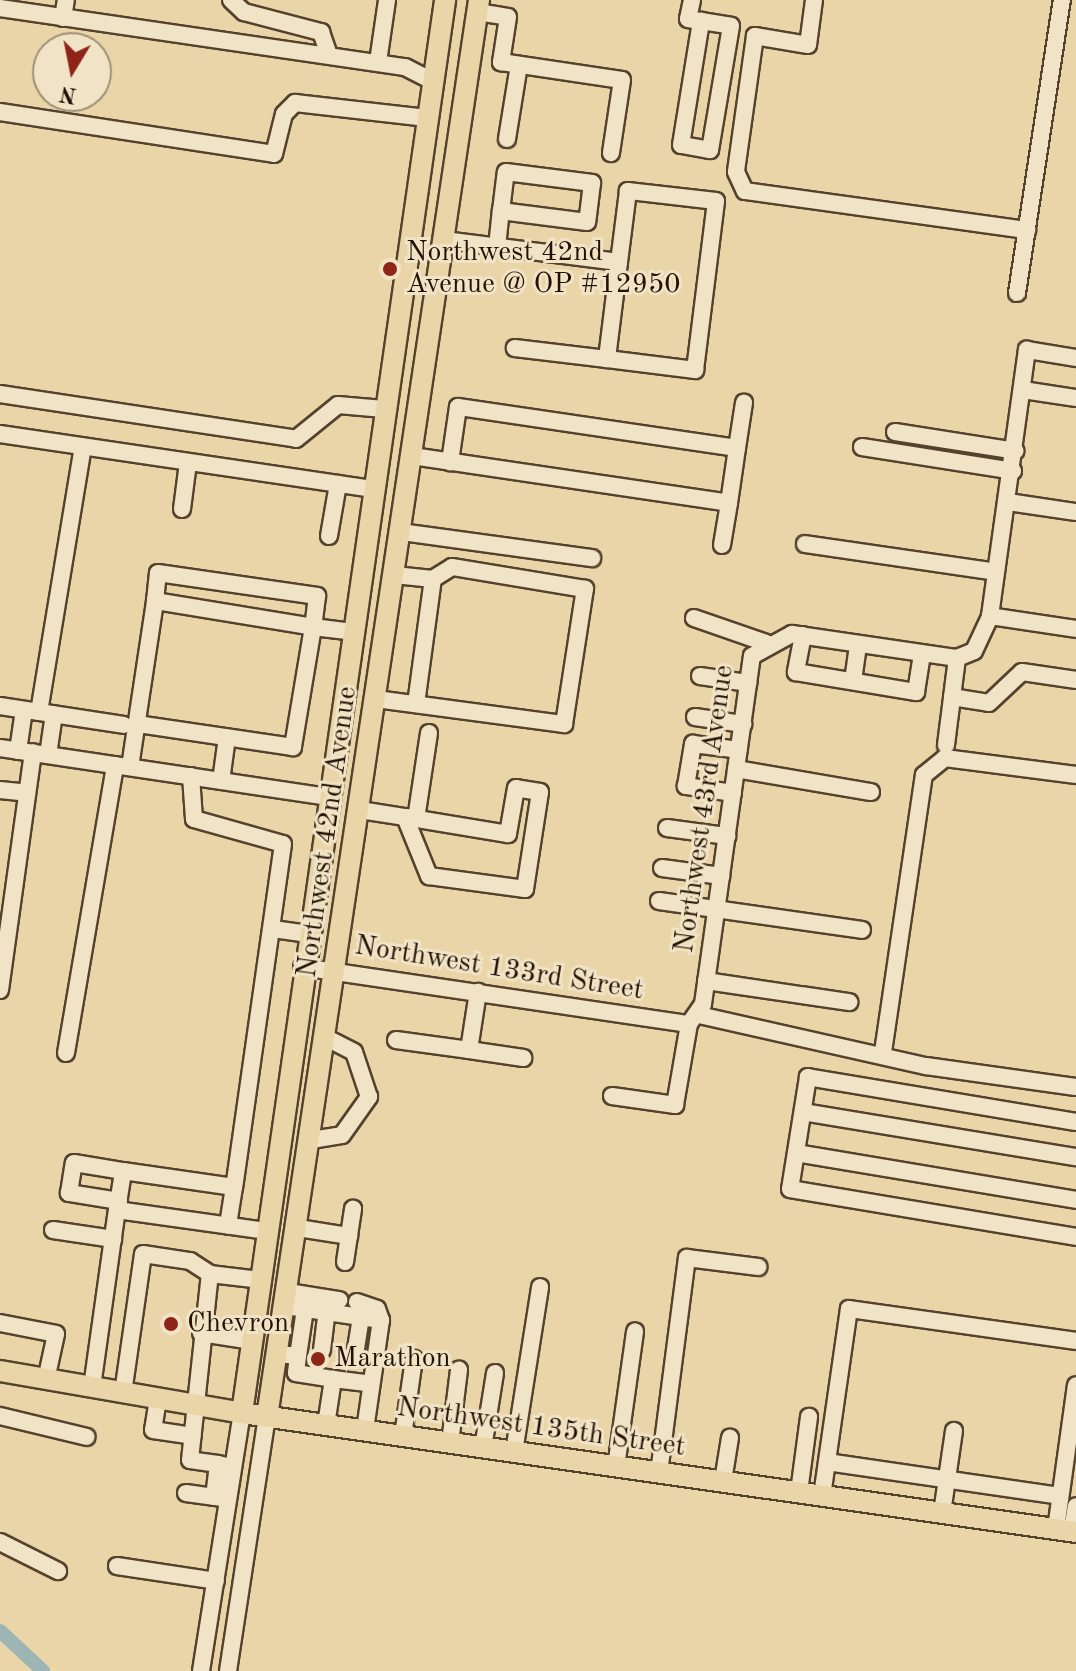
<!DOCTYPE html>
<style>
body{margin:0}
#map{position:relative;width:1076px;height:1671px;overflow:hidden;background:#e9d5a8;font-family:"Old Standard TT",serif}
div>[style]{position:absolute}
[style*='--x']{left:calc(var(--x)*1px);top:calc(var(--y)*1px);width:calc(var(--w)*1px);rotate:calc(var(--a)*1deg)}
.canal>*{height:14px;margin:-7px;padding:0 7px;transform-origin:7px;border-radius:7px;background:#9db5b4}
.roads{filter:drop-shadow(2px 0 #54422d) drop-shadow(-2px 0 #54422d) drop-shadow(0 2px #54422d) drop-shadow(0 -2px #54422d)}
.minor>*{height:16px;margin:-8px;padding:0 8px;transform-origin:8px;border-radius:8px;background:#f1e4c6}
.major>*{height:20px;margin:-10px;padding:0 10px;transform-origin:10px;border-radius:10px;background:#e9d5a8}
.dots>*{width:22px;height:22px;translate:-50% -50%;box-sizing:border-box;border:4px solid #f1e4c6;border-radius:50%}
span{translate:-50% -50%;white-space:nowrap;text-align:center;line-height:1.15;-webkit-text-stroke:6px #f1e4c6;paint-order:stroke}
.poi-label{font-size:28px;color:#231104}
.left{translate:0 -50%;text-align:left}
.street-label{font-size:28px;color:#231104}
.north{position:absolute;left:32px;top:32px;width:80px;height:80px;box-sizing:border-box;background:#f1e4c6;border:2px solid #9f9078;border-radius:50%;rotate:190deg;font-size:22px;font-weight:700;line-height:32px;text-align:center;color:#231104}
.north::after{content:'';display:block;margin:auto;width:28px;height:36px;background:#8f2418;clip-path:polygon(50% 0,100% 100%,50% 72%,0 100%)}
</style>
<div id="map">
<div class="canal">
<i style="--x:0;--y:1631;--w:59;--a:42.9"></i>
</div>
<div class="roads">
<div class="minor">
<i style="--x:231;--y:0;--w:18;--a:43"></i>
<i style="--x:244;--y:12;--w:80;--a:14.6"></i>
<i style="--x:321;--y:32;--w:24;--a:71"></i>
<i style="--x:692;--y:0;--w:19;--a:102"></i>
<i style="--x:688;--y:19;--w:13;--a:9"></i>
<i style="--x:701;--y:21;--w:30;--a:9"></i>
<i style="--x:731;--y:26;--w:126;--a:99.6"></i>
<i style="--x:710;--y:150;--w:29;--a:-170"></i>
<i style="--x:681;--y:145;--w:126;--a:-80.8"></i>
<i style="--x:814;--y:0;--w:45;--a:97.6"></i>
<i style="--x:808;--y:45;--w:54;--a:-170.4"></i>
<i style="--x:755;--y:36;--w:137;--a:98"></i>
<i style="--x:736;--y:172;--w:21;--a:65"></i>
<i style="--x:745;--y:191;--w:285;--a:7.9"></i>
<i style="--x:0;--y:8;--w:409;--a:8.3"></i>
<i style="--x:405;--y:67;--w:31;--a:27"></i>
<i style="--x:477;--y:12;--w:31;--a:9"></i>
<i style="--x:508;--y:17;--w:46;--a:98.8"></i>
<i style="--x:501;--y:62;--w:122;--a:8.5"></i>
<i style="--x:622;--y:80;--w:74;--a:98.6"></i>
<i style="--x:63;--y:18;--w:18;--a:-81"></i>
<i style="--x:378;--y:62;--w:63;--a:-81.7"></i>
<i style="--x:0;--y:112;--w:277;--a:8.7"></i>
<i style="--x:274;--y:154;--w:41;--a:-76"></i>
<i style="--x:284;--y:114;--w:16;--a:-45"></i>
<i style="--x:295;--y:103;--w:133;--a:6.5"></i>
<i style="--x:507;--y:139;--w:75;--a:-80.8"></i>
<i style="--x:444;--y:240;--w:176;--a:7.2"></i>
<i style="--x:619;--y:262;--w:98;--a:97.1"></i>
<i style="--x:607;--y:359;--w:93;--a:-173.2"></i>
<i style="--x:497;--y:247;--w:36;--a:-84"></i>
<i style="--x:501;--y:211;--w:39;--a:-83"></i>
<i style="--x:506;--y:172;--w:87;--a:7.3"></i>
<i style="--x:592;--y:183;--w:39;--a:97"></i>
<i style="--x:587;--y:222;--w:87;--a:-172.7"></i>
<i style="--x:1017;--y:293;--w:296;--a:-81.3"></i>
<i style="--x:607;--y:359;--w:89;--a:7.1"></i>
<i style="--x:695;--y:370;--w:170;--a:-82.9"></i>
<i style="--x:716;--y:201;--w:89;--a:-173.5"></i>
<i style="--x:628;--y:191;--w:72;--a:97.2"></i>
<i style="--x:1023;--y:390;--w:54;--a:8.6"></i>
<i style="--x:0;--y:394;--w:299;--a:8.6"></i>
<i style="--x:296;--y:439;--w:54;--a:-39"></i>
<i style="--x:338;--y:405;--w:46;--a:5"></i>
<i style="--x:895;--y:432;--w:122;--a:8.9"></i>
<i style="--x:0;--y:434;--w:376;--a:8.4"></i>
<i style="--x:862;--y:447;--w:153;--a:9"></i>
<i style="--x:737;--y:448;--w:46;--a:-81.2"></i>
<i style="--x:412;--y:456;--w:320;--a:8.4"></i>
<i style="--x:729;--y:503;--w:56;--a:-81.7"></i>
<i style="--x:737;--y:448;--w:282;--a:-171.6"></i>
<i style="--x:458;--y:407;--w:56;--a:98.3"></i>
<i style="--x:1008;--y:502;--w:69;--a:8.4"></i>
<i style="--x:182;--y:509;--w:46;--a:-82.6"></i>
<i style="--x:401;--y:532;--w:193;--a:7.8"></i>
<i style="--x:329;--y:536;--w:53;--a:-80.2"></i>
<i style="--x:805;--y:544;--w:193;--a:8.3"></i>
<i style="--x:722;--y:545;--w:43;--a:-80.5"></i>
<i style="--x:155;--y:601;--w:28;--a:-84"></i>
<i style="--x:158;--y:573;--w:161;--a:8.2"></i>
<i style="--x:317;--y:596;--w:31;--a:97"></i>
<i style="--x:313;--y:627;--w:38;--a:7"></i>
<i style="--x:990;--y:616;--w:87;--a:8.6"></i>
<i style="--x:694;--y:618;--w:76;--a:19.1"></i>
<i style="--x:803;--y:635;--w:38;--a:101"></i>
<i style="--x:796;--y:672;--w:122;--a:9.5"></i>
<i style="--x:916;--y:692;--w:39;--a:-81"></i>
<i style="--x:700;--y:676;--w:49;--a:8.3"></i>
<i style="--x:853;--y:681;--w:37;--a:-82"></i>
<i style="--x:952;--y:697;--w:37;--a:9"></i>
<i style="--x:989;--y:703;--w:45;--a:-43.2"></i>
<i style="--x:1022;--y:672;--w:55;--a:8.4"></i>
<i style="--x:376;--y:699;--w:190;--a:7.6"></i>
<i style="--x:564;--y:724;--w:137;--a:-81.2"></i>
<i style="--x:585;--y:589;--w:135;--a:-170.6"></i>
<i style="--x:452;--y:567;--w:22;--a:148"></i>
<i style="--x:433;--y:579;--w:39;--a:-174"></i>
<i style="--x:416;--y:704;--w:126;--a:-82.3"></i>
<i style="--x:0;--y:706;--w:125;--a:8.7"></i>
<i style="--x:39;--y:712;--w:269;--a:-80.6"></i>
<i style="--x:695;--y:717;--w:49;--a:8.3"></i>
<i style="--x:946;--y:745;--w:88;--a:-82.8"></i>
<i style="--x:0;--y:748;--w:331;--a:8.5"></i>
<i style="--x:18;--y:751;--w:41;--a:-81.7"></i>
<i style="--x:48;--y:755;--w:41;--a:-81.7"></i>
<i style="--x:130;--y:767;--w:168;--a:-81.4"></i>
<i style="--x:155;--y:601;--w:160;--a:9.3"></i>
<i style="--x:313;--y:627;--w:122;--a:99.5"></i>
<i style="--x:293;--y:747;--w:158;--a:-171.6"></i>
<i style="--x:736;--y:769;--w:137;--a:9.7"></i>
<i style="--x:191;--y:776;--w:43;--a:86"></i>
<i style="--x:194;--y:819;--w:92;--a:15.7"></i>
<i style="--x:283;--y:844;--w:346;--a:98.1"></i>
<i style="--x:221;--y:781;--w:44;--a:-82.2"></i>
<i style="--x:0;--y:790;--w:27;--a:6"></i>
<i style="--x:733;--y:793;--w:48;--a:-171.5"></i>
<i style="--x:686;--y:786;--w:43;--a:-80.5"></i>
<i style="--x:693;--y:744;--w:46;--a:7.4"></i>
<i style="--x:360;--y:810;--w:46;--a:8.8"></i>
<i style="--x:405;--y:817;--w:64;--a:67.9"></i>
<i style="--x:429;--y:876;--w:97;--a:7.7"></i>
<i style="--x:525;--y:889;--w:98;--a:-81.2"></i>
<i style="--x:540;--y:792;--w:24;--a:-171"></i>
<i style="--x:516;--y:788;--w:47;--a:99.9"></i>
<i style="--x:508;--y:834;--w:104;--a:-170.6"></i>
<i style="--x:416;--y:819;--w:87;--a:-81.4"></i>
<i style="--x:667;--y:828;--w:61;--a:7.6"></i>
<i style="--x:662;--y:868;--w:60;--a:7.7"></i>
<i style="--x:659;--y:901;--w:205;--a:8.1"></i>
<i style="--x:273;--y:929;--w:34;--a:8"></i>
<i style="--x:302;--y:967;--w:391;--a:8.4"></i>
<i style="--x:706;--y:981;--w:145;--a:8.4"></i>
<i style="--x:0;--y:990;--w:240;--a:-82.1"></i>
<i style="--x:699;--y:1015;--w:233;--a:12.7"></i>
<i style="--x:926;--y:1066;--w:151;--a:8"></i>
<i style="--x:689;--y:1024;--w:24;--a:-55"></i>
<i style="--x:703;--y:1004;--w:351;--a:-82"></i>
<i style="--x:752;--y:656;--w:46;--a:-28.8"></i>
<i style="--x:792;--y:634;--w:167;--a:8.3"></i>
<i style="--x:957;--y:658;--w:18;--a:-22"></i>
<i style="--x:974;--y:651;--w:38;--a:-65"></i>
<i style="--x:990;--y:616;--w:269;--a:-82.1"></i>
<i style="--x:1027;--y:350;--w:50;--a:9.3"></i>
<i style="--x:396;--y:1040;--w:74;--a:7.8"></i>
<i style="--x:469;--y:1050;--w:59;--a:-81.2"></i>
<i style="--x:469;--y:1050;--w:55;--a:8.4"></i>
<i style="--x:883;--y:1052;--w:280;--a:-81.6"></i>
<i style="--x:924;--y:775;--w:27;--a:-39"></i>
<i style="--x:945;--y:758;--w:132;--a:7.4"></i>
<i style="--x:66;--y:1053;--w:292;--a:-80.3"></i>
<i style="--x:612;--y:1096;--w:64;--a:8.1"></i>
<i style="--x:675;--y:1105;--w:82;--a:-80.2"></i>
<i style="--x:803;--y:1112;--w:277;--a:9.4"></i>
<i style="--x:1076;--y:1122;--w:272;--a:-170.5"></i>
<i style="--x:808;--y:1077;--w:113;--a:99.1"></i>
<i style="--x:790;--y:1189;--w:290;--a:9.5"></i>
<i style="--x:311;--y:1140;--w:31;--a:-9"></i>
<i style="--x:342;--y:1135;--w:47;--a:-54.6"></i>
<i style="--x:369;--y:1097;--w:47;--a:-108.4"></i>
<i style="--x:354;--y:1052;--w:31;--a:-153"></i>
<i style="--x:796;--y:1153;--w:284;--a:9.5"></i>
<i style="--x:119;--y:1201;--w:51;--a:-170.9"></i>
<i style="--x:69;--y:1193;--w:30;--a:-81"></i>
<i style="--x:74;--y:1163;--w:50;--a:9.3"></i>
<i style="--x:117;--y:1210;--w:39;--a:-81"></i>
<i style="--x:123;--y:1171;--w:112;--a:8.2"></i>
<i style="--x:234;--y:1187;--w:39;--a:99"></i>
<i style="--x:298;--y:1228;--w:52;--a:8.9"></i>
<i style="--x:53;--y:1230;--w:61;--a:8.5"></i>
<i style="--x:345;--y:1262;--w:54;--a:-81.4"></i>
<i style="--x:288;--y:1292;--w:52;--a:8.9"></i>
<i style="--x:357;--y:1302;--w:21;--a:19"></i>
<i style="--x:377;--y:1309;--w:12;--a:70"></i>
<i style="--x:286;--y:1306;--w:96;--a:8.4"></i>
<i style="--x:381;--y:1320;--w:111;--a:98.3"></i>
<i style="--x:0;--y:1323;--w:57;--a:11.1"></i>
<i style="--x:56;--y:1334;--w:47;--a:102.3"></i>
<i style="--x:201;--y:1333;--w:52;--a:8.9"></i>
<i style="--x:322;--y:1350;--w:38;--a:-83"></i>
<i style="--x:279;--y:1354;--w:19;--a:6"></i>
<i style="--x:298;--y:1356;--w:17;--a:97"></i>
<i style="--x:296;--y:1373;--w:37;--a:9"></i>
<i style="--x:355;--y:1355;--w:38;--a:-81"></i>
<i style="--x:298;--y:1356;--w:48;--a:-81.5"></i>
<i style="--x:92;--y:1387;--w:179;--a:-82"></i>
<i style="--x:117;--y:1210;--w:150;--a:8"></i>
<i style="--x:123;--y:1393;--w:140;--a:-81.8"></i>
<i style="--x:143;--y:1254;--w:48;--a:8.5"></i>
<i style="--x:190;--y:1261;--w:24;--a:33"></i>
<i style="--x:158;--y:1399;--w:31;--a:99"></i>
<i style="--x:153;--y:1430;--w:40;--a:8.5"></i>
<i style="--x:0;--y:1416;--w:89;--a:13.6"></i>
<i style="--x:326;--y:1425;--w:47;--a:-81.3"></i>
<i style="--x:333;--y:1379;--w:38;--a:7"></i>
<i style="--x:403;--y:1436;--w:78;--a:-81.9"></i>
<i style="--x:450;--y:1443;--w:74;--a:-83"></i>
<i style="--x:483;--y:1448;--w:76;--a:-80.9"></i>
<i style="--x:514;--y:1452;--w:167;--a:-81"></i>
<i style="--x:827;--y:1462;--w:235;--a:8.3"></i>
<i style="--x:218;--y:1464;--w:28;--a:-172"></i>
<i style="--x:190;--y:1460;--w:187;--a:-83.9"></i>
<i style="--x:210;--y:1274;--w:50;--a:6.8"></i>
<i style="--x:616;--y:1467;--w:137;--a:-82"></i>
<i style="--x:659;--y:1473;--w:217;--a:-82.6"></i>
<i style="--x:687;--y:1258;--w:72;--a:7.2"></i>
<i style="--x:723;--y:1481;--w:44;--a:-80.8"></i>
<i style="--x:799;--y:1492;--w:76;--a:-82.4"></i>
<i style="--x:186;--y:1493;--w:37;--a:8"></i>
<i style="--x:822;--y:1496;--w:189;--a:-81.8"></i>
<i style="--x:849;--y:1309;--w:229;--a:8"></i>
<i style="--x:214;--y:1497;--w:33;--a:-83"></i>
<i style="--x:218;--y:1464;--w:9;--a:13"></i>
<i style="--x:942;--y:1513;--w:83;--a:-81.7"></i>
<i style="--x:1056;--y:1529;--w:145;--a:-82.1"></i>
<i style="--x:1072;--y:1531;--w:25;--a:-81"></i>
<i style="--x:0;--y:1542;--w:65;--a:26.6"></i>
<i style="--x:117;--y:1566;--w:100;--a:8.6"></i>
<i style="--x:201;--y:1671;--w:261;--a:-81"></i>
<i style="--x:228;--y:1671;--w:257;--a:-81.3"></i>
</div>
<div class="major">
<i style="--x:0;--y:1371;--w:246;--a:9.8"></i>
<i style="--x:242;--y:1413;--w:842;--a:8.12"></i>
<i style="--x:242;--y:1413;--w:1428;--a:-81.82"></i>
<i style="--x:267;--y:1417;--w:1433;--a:-81.49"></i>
</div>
</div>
<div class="dots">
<i style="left:390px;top:269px;background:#8f2418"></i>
<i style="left:171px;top:1324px;background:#8f2418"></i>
<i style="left:318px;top:1359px;background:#8f2418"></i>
</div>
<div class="poi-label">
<span class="left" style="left:406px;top:269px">Northwest 42nd<br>Avenue @ OP #12950</span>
<span class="left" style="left:187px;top:1324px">Chevron</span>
<span class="left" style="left:334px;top:1359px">Marathon</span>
</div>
<div class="street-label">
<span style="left:705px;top:809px;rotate:-82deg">Northwest 43rd Avenue</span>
<span style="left:328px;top:832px;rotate:-82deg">Northwest 42nd Avenue</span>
<span style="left:499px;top:969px;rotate:9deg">Northwest 133rd Street</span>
<span style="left:541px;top:1428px;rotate:8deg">Northwest 135th Street</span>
</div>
<div class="north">N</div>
</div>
